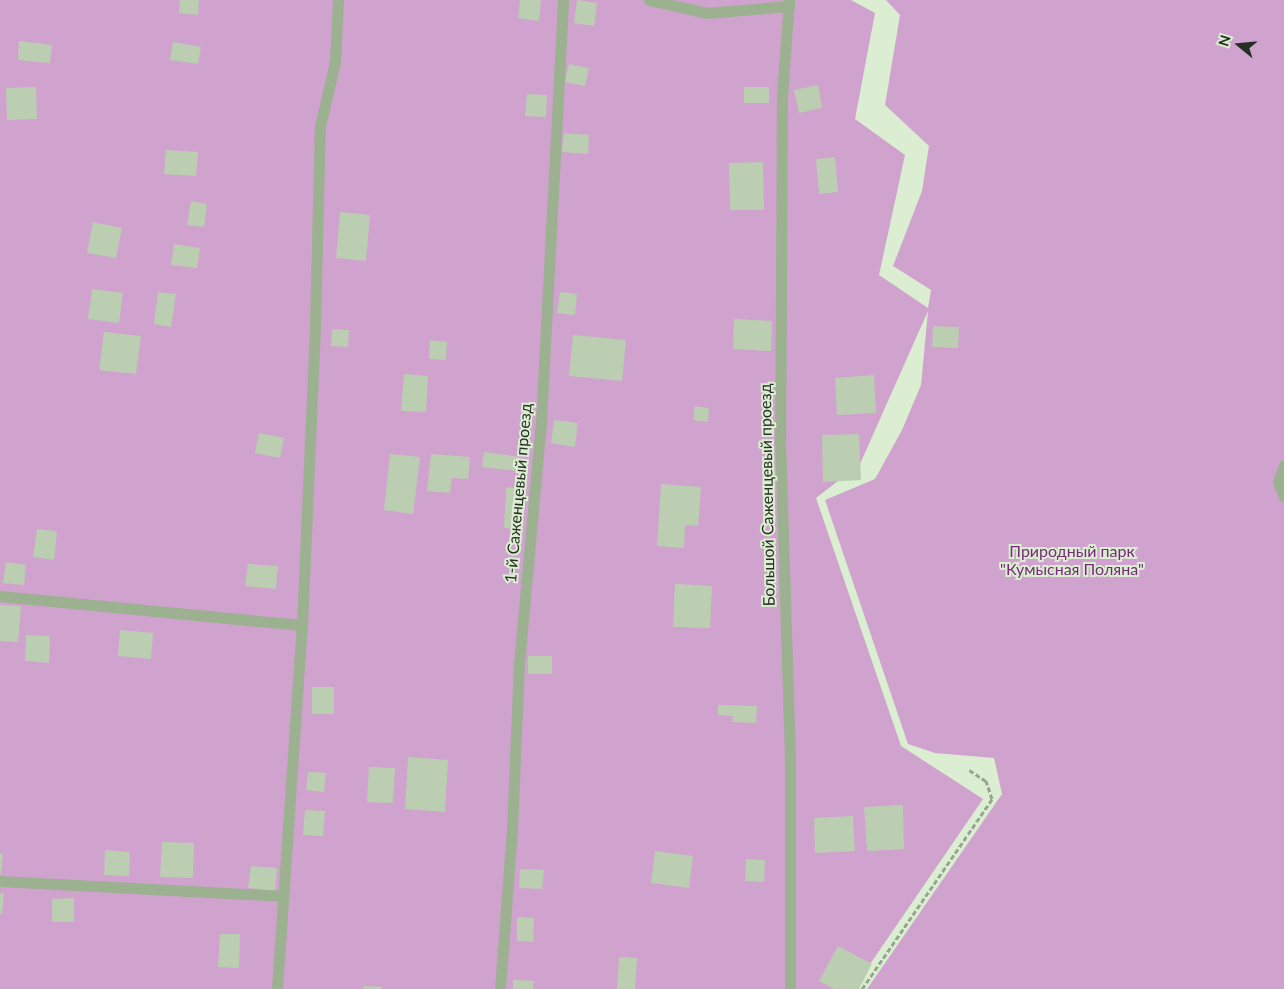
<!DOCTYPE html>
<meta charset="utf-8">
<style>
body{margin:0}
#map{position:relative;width:1284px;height:989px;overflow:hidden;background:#dbeed2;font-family:Lato,sans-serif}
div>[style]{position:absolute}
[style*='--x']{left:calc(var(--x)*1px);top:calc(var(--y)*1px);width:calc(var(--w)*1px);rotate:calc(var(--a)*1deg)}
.green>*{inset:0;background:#cfa3cd}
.building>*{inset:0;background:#bbceb2}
.path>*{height:3px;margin-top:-1.5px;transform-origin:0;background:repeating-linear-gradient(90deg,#97a590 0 5px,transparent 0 7.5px)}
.service>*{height:11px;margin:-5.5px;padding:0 5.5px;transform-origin:5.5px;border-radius:5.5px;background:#9bb190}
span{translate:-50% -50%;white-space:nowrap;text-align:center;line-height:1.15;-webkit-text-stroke:4px #dbeed2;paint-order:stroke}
.street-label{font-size:16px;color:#272e23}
.park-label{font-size:16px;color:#782a78}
.north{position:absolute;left:1214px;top:20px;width:50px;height:50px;-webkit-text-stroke:4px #dbeed2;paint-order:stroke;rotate:287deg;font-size:14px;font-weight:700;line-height:20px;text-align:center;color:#272e23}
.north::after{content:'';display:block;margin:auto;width:18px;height:22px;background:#272e23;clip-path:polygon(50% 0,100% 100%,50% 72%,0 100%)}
</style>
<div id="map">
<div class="green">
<i style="clip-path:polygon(0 0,851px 0,875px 13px,855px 119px,905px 155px,879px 275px,928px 308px,931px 290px,893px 266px,922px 191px,929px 146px,885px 105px,900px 15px,886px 0,1284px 0,1284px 989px,867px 989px,1002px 794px,994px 758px,935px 753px,908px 744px,825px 500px,875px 479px,902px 430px,921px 385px,928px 311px,860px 464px,816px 498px,901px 746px,983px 799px,853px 989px,0 989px)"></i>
</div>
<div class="building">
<i style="clip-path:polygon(180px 0,199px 0,198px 15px,179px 13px)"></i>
<i style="clip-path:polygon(520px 0,541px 0,539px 21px,518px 18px)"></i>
<i style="clip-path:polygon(577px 0,597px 3px,594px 26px,574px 23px)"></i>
<i style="clip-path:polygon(19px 41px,52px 45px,50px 63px,18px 60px)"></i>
<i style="clip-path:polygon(173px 42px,201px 47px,198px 64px,170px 60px)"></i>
<i style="clip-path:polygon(569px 64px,589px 68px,585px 86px,565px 82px)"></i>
<i style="clip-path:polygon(818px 85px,822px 108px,799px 113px,794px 90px)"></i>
<i style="clip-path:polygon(36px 87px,37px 119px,7px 120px,6px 88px)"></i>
<i style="clip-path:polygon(744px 87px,769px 87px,769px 103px,744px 103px)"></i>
<i style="clip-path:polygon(527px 94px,547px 95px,546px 117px,525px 116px)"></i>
<i style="clip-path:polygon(564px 133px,589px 135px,588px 154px,562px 152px)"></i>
<i style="clip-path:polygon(166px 150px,198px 152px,196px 176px,164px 174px)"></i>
<i style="clip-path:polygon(835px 157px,838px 192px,819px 194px,816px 159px)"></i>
<i style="clip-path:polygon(763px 162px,764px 210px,730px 210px,729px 163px)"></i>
<i style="clip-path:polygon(191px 201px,207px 204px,204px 227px,187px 225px)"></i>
<i style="clip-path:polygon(340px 212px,370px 215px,366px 261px,336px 258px)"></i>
<i style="clip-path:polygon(93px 222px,122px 228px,116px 258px,87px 253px)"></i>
<i style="clip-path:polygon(174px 244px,200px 248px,197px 268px,171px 265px)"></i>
<i style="clip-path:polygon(92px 289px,123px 293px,119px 323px,88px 319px)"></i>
<i style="clip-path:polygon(158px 292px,176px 294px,171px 327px,154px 324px)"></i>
<i style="clip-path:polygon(560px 292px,577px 294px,575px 315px,557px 313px)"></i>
<i style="clip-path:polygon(734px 319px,772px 321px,771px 351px,733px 349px)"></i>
<i style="clip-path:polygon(933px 326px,959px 327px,958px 348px,932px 347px)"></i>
<i style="clip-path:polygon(332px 329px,349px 330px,348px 347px,331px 346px)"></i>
<i style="clip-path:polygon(104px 332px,141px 336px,136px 374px,99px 370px)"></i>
<i style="clip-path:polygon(573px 335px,626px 340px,622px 381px,569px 376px)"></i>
<i style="clip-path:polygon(430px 340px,447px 342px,446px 360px,429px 359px)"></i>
<i style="clip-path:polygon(404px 374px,428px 376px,426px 412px,401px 411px)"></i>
<i style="clip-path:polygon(874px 375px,876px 413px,837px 415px,835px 378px)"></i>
<i style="clip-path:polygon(695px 406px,709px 408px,708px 422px,693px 420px)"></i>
<i style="clip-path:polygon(554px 420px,578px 423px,575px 447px,551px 443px)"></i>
<i style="clip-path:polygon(259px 433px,284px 438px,280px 458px,255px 453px)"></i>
<i style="clip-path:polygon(859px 434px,861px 480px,823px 482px,822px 435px)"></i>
<i style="clip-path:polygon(484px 452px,520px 457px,518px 471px,482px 467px)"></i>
<i style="clip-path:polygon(390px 454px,420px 457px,413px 514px,384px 510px)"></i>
<i style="clip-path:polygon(431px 454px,470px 457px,468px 479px,452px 478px,450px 493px,427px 491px)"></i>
<i style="clip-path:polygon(661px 484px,701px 487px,698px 526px,685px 525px,684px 548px,657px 546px)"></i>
<i style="clip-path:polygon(506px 487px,521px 488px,519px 529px,504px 528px)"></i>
<i style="clip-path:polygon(37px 529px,57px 531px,54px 560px,33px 557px)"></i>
<i style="clip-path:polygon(6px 562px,26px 565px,24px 585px,3px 583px)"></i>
<i style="clip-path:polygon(248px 564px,278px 566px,276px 589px,245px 586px)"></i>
<i style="clip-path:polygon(675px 584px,712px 586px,710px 628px,673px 627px)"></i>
<i style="clip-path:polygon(0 605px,21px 606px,18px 642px,0 641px)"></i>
<i style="clip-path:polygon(120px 630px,153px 633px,151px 659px,118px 656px)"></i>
<i style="clip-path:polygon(26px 635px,50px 636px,49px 663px,25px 661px)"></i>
<i style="clip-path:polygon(528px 656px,552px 656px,552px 674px,528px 674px)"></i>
<i style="clip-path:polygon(312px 687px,334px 687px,334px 714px,312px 714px)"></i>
<i style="clip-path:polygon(718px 705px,757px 706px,756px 723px,732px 722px,733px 716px,718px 715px)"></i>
<i style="clip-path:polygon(408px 757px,448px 760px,445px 812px,405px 809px)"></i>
<i style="clip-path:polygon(369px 767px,395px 768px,393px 803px,367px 802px)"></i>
<i style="clip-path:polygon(308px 772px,326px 773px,324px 792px,306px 790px)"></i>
<i style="clip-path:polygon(903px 805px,904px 849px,867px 851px,864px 807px)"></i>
<i style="clip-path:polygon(305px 810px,325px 811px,323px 836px,303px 835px)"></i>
<i style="clip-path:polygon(853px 816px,855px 851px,815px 853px,814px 818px)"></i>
<i style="clip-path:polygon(162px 842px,194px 843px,193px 878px,160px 877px)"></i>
<i style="clip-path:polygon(105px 850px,130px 852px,129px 876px,104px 875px)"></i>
<i style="clip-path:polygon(655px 851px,693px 856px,689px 888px,651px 883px)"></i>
<i style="clip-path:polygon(0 854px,3px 854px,1px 874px,0 874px)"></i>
<i style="clip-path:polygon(746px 859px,765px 860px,764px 882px,745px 881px)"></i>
<i style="clip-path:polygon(251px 866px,277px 868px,275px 891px,248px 888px)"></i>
<i style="clip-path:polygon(520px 869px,544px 870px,542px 889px,519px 888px)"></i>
<i style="clip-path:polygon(0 893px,4px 893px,2px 914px,0 914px)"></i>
<i style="clip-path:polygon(74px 898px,74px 922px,52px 922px,52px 899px)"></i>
<i style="clip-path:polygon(517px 917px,534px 918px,533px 942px,517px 941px)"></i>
<i style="clip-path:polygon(220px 934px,240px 934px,239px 968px,218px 967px)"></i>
<i style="clip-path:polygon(838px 946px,872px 964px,859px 989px,834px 989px,819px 981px)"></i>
<i style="clip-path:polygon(619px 957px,637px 958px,635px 989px,617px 989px)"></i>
<i style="clip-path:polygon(513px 980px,534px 981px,533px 989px,513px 989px)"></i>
<i style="clip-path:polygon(364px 986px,382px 987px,382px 989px,363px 989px)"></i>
</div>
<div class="path">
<i style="--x:862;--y:989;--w:230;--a:-55.6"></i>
<i style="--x:992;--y:799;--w:19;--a:-108"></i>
<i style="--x:986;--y:781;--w:20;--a:-147"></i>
</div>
<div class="service">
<i style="--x:649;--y:0;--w:59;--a:12.6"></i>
<i style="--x:707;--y:13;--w:82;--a:-4.9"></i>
<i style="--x:789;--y:0;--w:95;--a:94.2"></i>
<i style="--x:782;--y:95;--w:344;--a:90.3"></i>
<i style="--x:780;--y:439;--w:316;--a:88.2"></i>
<i style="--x:790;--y:755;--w:234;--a:90"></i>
<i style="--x:1284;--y:465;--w:18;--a:109"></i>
<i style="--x:1278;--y:482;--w:16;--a:68"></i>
<i style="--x:0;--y:596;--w:303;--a:5.5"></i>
<i style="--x:0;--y:881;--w:282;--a:3"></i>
<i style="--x:277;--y:989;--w:365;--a:-86.1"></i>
<i style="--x:302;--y:625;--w:300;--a:-87.5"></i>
<i style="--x:315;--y:325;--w:199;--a:-88.6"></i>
<i style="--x:320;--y:126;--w:66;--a:-76.8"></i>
<i style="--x:335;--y:62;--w:62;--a:-87.2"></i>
<i style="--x:500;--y:989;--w:159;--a:-85.7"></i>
<i style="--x:512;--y:830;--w:166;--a:-87.6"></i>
<i style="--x:519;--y:664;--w:243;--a:-84.8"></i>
<i style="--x:541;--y:422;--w:423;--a:-87"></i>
</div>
<div class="street-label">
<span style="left:518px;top:493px;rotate:-85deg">1-й Саженцевый проезд</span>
<span style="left:767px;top:495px;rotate:-91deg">Большой Саженцевый проезд</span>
</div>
<div class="park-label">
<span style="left:1072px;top:560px">Природный парк<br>"Кумысная Поляна"</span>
</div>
<div class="north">N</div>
</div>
